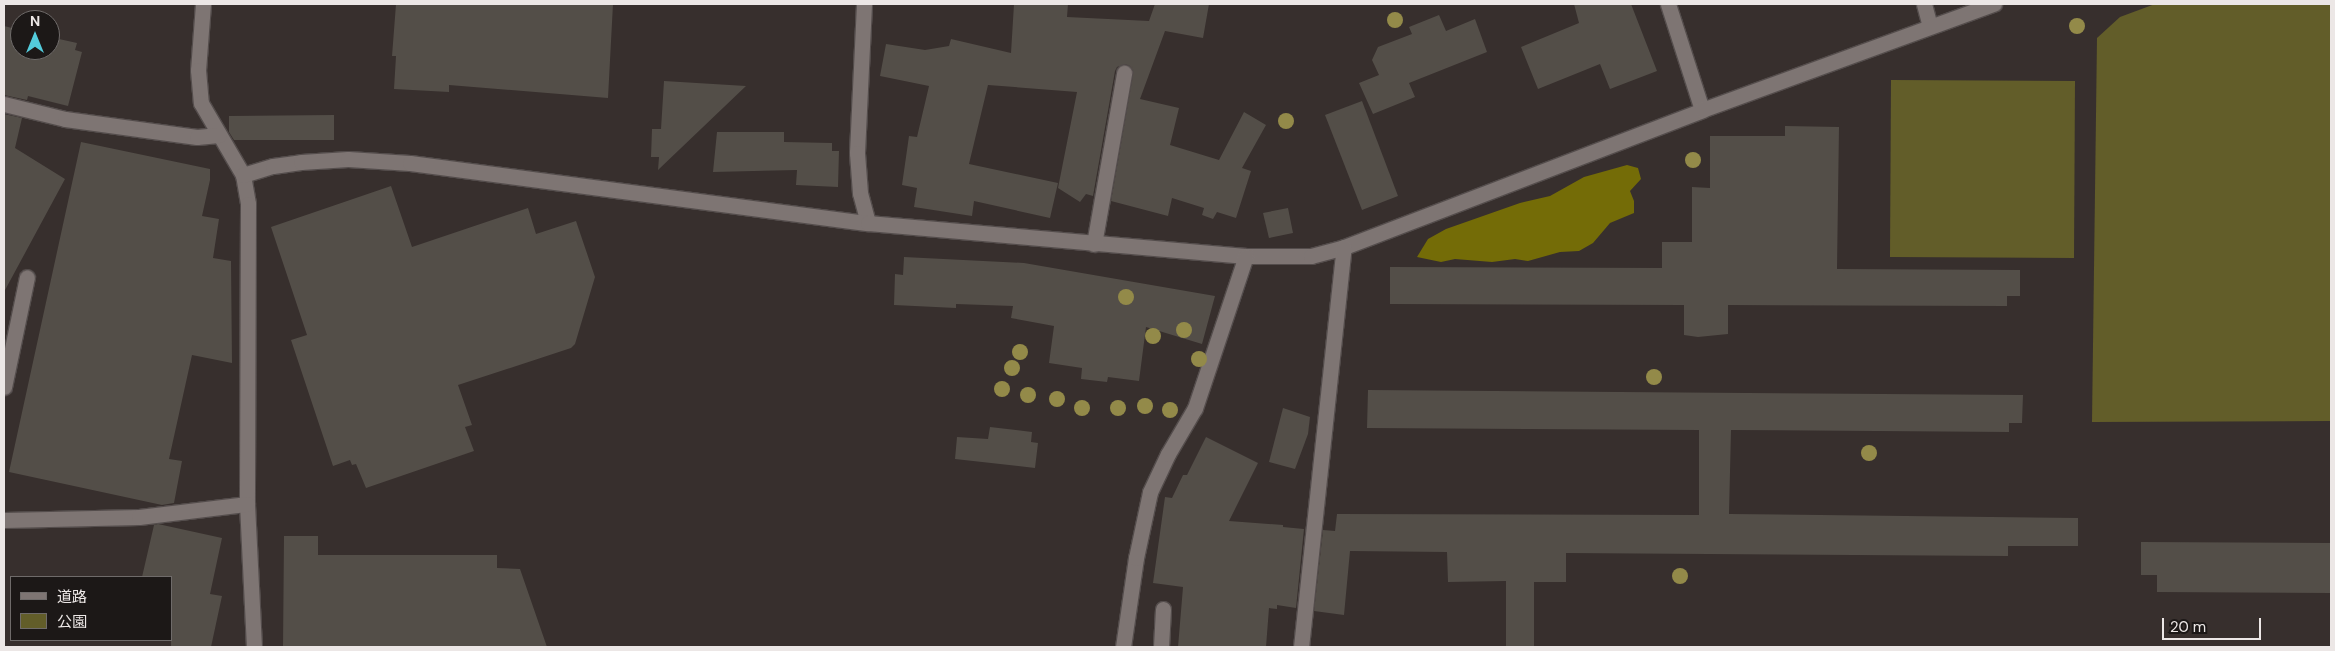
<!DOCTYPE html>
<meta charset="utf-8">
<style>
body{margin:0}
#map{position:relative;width:2335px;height:651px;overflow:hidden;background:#372f2d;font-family:"DM Sans","Noto Sans JP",sans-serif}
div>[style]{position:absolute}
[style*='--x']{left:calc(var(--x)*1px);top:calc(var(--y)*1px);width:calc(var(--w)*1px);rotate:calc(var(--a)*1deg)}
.green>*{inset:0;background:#625d29}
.forest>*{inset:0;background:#746c07}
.building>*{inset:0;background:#534e48}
.roads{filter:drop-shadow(1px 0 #544d4c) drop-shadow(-1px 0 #544d4c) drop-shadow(0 1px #544d4c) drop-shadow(0 -1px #544d4c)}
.service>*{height:15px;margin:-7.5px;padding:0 7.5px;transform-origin:7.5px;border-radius:7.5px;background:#7e7573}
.minor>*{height:15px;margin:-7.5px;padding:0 7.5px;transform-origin:7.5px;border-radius:7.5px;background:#7e7573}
.trees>*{width:16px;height:16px;margin:-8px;border-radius:50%;background:#938a49}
span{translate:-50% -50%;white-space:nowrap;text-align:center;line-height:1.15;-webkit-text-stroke:4.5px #1c1817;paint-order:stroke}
.frame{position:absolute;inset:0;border:5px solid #ece7e6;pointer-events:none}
.legend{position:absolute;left:10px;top:576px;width:162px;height:65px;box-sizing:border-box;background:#1c1817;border:1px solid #6f6b6a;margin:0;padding:6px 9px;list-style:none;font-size:15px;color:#ece7e6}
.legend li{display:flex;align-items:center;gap:10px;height:25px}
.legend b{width:25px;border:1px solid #6f6b6a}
.north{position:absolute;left:10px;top:10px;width:50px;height:50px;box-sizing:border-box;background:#1c1817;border:1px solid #6f6b6a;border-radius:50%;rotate:0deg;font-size:14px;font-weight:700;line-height:20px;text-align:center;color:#ece7e6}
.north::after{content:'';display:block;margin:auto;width:18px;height:22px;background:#53cbdb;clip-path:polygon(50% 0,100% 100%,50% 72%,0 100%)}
.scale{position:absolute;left:2162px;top:618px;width:99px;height:22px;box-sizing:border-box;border:2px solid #ece7e6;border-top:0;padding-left:6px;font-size:15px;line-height:18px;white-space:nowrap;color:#ece7e6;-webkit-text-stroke:4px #1c1817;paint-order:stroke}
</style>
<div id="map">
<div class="green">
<i style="clip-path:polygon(2155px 4px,2331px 4px,2331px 421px,2092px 422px,2097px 38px,2120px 17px)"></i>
<i style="clip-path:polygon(1891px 80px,2075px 81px,2074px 258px,1890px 257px)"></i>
</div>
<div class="forest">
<i style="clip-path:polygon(1627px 165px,1638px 168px,1641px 179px,1630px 191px,1634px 201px,1634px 213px,1610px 223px,1593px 243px,1579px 251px,1560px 252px,1528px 261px,1515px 259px,1492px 262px,1455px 259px,1441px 262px,1417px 257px,1428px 239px,1446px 229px,1520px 203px,1550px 196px,1584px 177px)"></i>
</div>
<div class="building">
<i style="clip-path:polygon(396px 4px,613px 4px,608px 98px,449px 85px,449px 92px,394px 89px,396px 56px,392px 56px)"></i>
<i style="clip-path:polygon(1014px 4px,1068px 4px,1067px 17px,1149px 21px,1155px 4px,1209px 4px,1203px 38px,1165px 31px,1140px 99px,1179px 108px,1170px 145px,1219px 160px,1244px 112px,1266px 125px,1242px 168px,1251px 171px,1236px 218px,1217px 212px,1213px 219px,1202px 215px,1204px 208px,1172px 198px,1168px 216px,1111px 201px,1133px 75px,1130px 66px,1125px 64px,1117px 67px,1115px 71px,1093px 196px,1086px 194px,1080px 202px,1058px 188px,1077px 92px,988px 85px,969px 164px,1058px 183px,1050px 218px,974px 201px,972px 216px,914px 207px,917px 188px,902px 185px,909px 136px,917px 137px,929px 86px,880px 76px,886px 44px,925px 50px,949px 46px,951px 39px,1011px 53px)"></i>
<i style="clip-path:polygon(1574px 4px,1631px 4px,1657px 71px,1610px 89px,1600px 64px,1538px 89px,1521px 47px,1579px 23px)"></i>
<i style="clip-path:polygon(1439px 15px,1446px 31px,1475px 19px,1487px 52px,1409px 83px,1415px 97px,1373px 114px,1359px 83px,1379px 75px,1372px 60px,1378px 47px,1412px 34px,1409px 27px)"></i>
<i style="clip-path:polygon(4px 26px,20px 30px,20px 50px,50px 50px,50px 37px,77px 43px,75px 50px,82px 52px,68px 106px,28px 96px,27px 100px,4px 95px)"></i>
<i style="clip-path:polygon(664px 81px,746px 86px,658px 170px,659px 157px,651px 157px,652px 129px,661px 129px)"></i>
<i style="clip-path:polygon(1362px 101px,1398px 196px,1362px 210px,1325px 115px)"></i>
<i style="clip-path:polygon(4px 114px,22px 118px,15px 148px,65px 179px,4px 292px)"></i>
<i style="clip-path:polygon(334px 115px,334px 140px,234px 140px,229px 132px,229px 116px)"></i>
<i style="clip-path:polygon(1785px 126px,1839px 127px,1837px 269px,2020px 270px,2020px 296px,2007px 296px,2007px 306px,1728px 305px,1728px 334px,1698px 337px,1684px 335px,1684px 305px,1390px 304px,1390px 267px,1662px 268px,1662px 242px,1692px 242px,1692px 187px,1710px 188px,1710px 136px,1785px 136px)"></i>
<i style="clip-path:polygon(717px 132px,784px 132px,784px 142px,832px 143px,832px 151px,839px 151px,838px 187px,796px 185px,797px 170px,713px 172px)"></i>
<i style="clip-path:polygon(81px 142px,210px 169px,210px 180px,202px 216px,219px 219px,213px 258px,231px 261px,232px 363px,192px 355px,169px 459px,182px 461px,174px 503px,162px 505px,9px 472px)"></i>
<i style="clip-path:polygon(391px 186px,412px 247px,528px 208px,536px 234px,576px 221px,595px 277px,575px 344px,571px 348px,458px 385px,472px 425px,465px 427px,474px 451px,366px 488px,356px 464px,352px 465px,350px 460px,333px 466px,291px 340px,307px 335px,271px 227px)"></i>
<i style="clip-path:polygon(1288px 208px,1293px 233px,1269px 238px,1263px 213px)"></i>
<i style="clip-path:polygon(904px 257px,1024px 263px,1215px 296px,1202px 344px,1146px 327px,1139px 381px,1108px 377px,1107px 382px,1081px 379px,1082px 368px,1049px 363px,1054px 326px,1011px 318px,1013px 306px,956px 304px,956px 308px,894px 305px,895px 274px,903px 275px)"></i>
<i style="clip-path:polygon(1368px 390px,2023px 395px,2022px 423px,2009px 423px,2009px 432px,1731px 430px,1729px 514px,2078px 518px,2078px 546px,2008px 546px,2008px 556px,1566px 553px,1566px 582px,1534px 582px,1534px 647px,1506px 647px,1506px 581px,1448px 582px,1447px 552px,1350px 551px,1344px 615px,1314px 611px,1323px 530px,1335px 531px,1337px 514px,1699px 515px,1699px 430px,1367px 428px)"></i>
<i style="clip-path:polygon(1283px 408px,1310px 417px,1308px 434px,1295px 469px,1269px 462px)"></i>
<i style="clip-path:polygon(990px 427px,1032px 432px,1031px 442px,1038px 443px,1035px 468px,955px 459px,957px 437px,988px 439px)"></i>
<i style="clip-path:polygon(1206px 437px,1258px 463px,1229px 521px,1283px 525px,1283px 527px,1304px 529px,1296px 608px,1277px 605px,1277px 609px,1269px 608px,1266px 647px,1178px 647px,1183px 587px,1153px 583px,1165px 497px,1172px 498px,1183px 475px,1187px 475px)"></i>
<i style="clip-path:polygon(158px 524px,222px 538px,210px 594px,222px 596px,211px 647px,171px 647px,171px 577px,142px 577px,154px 525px)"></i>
<i style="clip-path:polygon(284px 536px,318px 536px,318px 555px,497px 555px,497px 568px,520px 569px,547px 647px,283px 647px)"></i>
<i style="clip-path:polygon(2141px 542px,2331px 543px,2331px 593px,2157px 592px,2157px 575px,2141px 575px)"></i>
</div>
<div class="roads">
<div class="service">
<i style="--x:4;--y:387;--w:112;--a:-78.2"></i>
<i style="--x:1161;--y:647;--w:38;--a:-87"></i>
</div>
<div class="minor">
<i style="--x:203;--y:4;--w:66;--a:94.3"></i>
<i style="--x:198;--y:70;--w:33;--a:85"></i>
<i style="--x:201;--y:103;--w:83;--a:59.7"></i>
<i style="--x:243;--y:175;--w:29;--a:80"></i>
<i style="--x:248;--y:204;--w:300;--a:90.2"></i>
<i style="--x:247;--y:504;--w:143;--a:87.2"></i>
<i style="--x:864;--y:4;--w:149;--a:92.7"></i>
<i style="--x:857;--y:153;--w:40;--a:85.7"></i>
<i style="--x:860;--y:193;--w:31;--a:75"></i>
<i style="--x:1668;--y:4;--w:111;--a:72.2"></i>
<i style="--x:1924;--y:4;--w:23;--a:75"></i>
<i style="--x:4;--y:104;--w:63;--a:13.8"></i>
<i style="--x:65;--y:119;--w:133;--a:7.8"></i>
<i style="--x:197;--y:137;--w:22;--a:-5"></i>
<i style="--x:243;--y:175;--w:31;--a:-17"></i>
<i style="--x:273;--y:166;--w:28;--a:-8"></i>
<i style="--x:301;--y:162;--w:47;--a:-3.7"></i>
<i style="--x:348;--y:159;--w:62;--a:3.7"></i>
<i style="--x:410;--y:163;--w:462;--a:7.5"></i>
<i style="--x:868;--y:223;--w:379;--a:5"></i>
<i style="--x:1246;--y:256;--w:65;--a:0"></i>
<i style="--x:1311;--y:256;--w:34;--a:-15"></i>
<i style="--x:1344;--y:247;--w:383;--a:-20.9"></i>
<i style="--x:1702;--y:110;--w:311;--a:-20"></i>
<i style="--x:1094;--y:244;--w:174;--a:-80"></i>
<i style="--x:4;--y:520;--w:135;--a:-1.3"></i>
<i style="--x:139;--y:517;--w:109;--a:-6.9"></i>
<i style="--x:1123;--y:647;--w:90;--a:-81.7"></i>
<i style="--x:1136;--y:558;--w:67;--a:-78"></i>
<i style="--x:1150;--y:492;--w:42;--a:-64.7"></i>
<i style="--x:1168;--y:454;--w:53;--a:-59.6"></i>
<i style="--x:1195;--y:408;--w:160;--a:-71.5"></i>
<i style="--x:1301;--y:647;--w:402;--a:-83.9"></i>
</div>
</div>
<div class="trees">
<i style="left:1395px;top:20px"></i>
<i style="left:2077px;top:26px"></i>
<i style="left:1286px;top:121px"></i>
<i style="left:1693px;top:160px"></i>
<i style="left:1126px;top:297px"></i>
<i style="left:1184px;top:330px"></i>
<i style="left:1153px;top:336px"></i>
<i style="left:1020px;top:352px"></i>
<i style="left:1199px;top:359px"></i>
<i style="left:1012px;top:368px"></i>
<i style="left:1654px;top:377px"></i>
<i style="left:1002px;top:389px"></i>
<i style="left:1028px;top:395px"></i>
<i style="left:1057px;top:399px"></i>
<i style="left:1145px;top:406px"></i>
<i style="left:1082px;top:408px"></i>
<i style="left:1118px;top:408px"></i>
<i style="left:1170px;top:410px"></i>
<i style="left:1869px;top:453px"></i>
<i style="left:1680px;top:576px"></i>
</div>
<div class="frame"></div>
<ul class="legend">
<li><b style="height:6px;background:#7e7573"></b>道路</li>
<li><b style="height:14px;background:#625d29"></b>公園</li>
</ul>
<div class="north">N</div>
<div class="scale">20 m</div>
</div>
